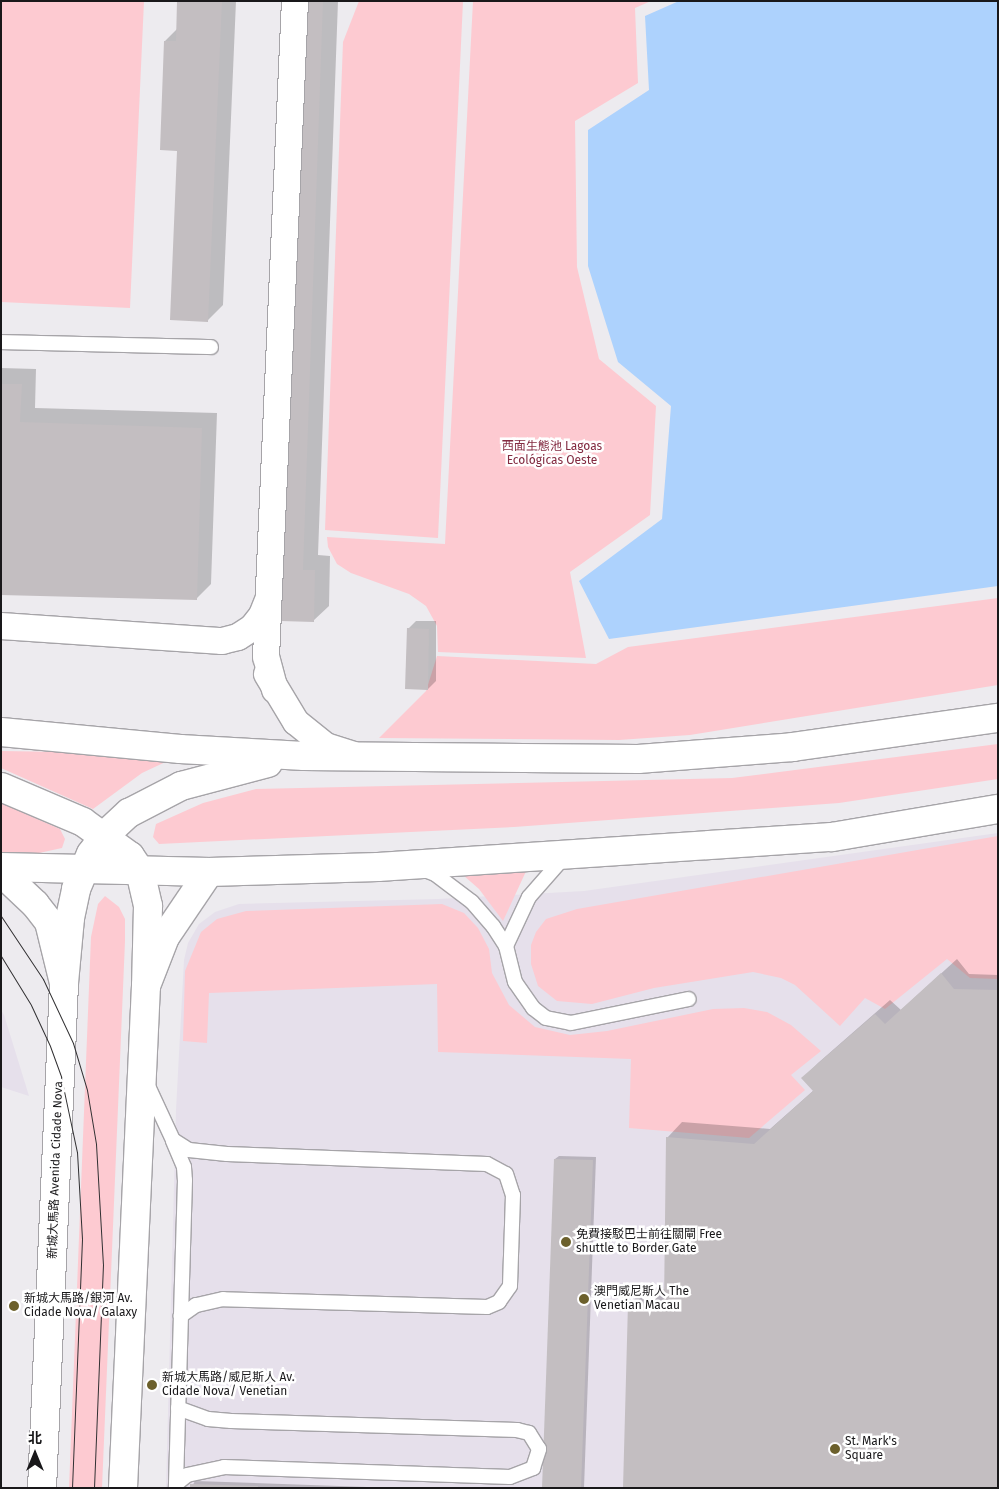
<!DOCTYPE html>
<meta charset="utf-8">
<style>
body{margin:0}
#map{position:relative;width:999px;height:1489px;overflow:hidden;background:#edebef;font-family:"Fira Sans","Noto Sans SC",sans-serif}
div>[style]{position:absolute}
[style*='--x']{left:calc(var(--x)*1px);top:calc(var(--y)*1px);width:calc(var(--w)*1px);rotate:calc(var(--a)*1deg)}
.built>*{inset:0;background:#e6e0eb}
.green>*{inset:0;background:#fdcad1}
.water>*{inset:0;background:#add2fd}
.shadow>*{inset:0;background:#0003}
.building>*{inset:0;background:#c3bec1}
.roads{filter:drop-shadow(1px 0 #a6a4a8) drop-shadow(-1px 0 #a6a4a8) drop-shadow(0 1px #a6a4a8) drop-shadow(0 -1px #a6a4a8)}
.service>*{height:14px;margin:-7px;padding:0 7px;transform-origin:7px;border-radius:7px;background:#fff}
.minor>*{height:26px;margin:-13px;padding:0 13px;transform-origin:13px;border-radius:13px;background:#fff}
.secondary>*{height:28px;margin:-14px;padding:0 14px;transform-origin:14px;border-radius:14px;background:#fff}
.primary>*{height:28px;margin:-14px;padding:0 14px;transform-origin:14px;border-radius:14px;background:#fff}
.tram>*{height:1px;margin:-0.5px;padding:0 0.5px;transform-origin:0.5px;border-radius:0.5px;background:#313032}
.dots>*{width:14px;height:14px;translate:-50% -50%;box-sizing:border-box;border:2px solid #fff;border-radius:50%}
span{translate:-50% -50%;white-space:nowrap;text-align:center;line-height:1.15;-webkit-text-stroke:5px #fff;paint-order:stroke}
.park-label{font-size:12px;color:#832b41}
.street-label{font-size:12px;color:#19181a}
.poi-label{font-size:12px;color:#19181a}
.left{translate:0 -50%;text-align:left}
.frame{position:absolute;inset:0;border:2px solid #19181a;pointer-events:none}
.north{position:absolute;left:10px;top:1429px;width:50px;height:50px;-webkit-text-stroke:4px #fff;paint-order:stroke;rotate:0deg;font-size:14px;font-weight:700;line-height:20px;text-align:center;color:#19181a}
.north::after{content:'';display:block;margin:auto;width:18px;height:22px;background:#19181a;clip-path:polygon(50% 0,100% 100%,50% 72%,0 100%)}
</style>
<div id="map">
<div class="built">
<i style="clip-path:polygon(998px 833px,998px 1488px,166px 1488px,176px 1110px,184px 960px,188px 943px,199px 924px,215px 912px,239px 904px,438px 899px,584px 891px)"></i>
<i style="clip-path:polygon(1px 1010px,4px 1015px,29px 1096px,1px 1087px)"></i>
</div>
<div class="green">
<i style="clip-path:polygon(1px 1px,144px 1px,130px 308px,1px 302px)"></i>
<i style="clip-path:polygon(359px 1px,463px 1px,438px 538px,325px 530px,343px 42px)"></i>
<i style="clip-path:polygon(473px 1px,651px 1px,635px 8px,638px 83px,575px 121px,577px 267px,599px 359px,656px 406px,650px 515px,570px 572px,586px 658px,438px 652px,437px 626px,426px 606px,409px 594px,351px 573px,337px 564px,328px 547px,327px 537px,445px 544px)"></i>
<i style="clip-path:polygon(998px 598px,998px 685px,690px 735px,619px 740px,379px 738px,426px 691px,437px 656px,596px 664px,628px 647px)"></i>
<i style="clip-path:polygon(998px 744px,998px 779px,839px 803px,514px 827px,159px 844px,153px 837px,156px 824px,203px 803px,256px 789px,732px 778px)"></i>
<i style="clip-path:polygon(1px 751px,63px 752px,174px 758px,142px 773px,93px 809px,1px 768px)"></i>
<i style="clip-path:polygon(1px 803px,60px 829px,65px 839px,62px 848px,39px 853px,1px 852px)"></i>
<i style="clip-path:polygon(998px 836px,998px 979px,970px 978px,947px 959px,885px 1009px,865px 998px,840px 1026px,795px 985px,781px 978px,753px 972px,654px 988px,592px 1004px,557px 1001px,538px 986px,531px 964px,531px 945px,536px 932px,546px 919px,577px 909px)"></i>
<i style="clip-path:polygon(528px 867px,503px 921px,479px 889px,463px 875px)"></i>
<i style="clip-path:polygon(105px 896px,119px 907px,125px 919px,125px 941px,102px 1488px,69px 1488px,91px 937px,98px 904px)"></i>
<i style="clip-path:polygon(442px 904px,464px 913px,478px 928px,489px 949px,492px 973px,509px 1005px,535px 1027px,570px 1035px,607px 1031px,713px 1009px,744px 1008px,767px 1012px,791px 1025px,821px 1051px,791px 1075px,805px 1090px,749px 1138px,629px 1128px,631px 1059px,438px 1052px,437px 984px,209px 993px,207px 1043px,183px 1041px,185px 971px,201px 932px,217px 919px,246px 911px)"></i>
</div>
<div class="water">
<i style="clip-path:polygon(679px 1px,998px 1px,998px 586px,609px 639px,579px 581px,662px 519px,671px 406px,618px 362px,588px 266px,588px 130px,649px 90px,645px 16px)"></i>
</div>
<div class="shadow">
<i style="clip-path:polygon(178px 1px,236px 1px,223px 305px,208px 320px,178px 149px,165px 41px,177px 29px)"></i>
<i style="clip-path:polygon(304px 1px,338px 1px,318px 555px,330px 556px,329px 606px,313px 621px,282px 620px)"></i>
<i style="clip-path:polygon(1px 368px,36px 369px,35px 408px,217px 413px,211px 584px,196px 599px,1px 593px)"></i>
<i style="clip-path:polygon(416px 621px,436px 621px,436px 681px,428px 689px,408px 629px)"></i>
<i style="clip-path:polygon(957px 959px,969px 974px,998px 975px,998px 1488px,630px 1304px,645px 1288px,665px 1289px,667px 1138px,682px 1122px,770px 1129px,814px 1090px,803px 1078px,818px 1063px,890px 1000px,901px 1010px)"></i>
<i style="clip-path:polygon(559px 1156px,596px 1157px,584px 1488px,544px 1488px,555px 1159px)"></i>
<i style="clip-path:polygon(195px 1481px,396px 1488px,191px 1488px)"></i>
</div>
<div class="building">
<i style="clip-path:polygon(177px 1px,222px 1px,208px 322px,170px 320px,177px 151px,160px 150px,164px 41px,176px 41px)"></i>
<i style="clip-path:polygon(303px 1px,323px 1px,303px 570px,315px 570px,314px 622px,281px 621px)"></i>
<i style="clip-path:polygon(1px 384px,22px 384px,20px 422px,202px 428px,197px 600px,1px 595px)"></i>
<i style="clip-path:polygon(407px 628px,429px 629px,428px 690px,405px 689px)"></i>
<i style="clip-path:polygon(941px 973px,954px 989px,998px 990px,998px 1488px,623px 1488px,628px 1303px,664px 1304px,666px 1137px,754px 1144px,813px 1091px,801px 1078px,875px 1014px,885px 1024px)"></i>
<i style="clip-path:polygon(554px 1159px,593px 1160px,581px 1488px,542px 1488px)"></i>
<i style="clip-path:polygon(190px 1484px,258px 1486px,258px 1488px,190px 1488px)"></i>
</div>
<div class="roads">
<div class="service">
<i style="--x:1;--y:342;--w:210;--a:1.4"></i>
<i style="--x:422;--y:869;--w:14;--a:21"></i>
<i style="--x:435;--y:874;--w:46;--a:37.1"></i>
<i style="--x:472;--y:902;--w:32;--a:49"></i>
<i style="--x:493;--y:926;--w:24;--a:57"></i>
<i style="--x:506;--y:946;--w:37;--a:76"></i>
<i style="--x:515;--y:982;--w:32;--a:55"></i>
<i style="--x:533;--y:1008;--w:16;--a:38"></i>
<i style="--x:546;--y:1018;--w:25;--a:11"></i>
<i style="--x:571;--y:1023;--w:120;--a:-11.5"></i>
<i style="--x:506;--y:946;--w:54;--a:-64.9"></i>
<i style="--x:529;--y:897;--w:55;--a:-48.7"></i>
<i style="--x:147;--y:1084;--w:62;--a:65.1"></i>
<i style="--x:173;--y:1140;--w:19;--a:32"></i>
<i style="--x:189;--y:1150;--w:38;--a:6"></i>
<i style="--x:227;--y:1154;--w:260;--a:2.2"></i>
<i style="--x:487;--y:1164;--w:21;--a:28"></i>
<i style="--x:506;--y:1174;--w:22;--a:72"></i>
<i style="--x:513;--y:1195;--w:91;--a:91.9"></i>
<i style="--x:510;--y:1286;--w:19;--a:125"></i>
<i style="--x:499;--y:1302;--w:13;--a:157"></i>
<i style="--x:487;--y:1307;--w:264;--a:-178.3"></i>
<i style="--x:223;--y:1299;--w:28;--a:167"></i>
<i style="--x:196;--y:1305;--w:19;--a:145"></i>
<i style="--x:173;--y:1141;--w:28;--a:67"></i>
<i style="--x:184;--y:1167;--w:13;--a:86"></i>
<i style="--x:185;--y:1180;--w:308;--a:91.7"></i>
<i style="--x:176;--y:1484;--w:14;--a:-39"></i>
<i style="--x:187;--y:1475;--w:38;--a:-12"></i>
<i style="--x:224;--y:1467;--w:286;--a:2"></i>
<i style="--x:510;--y:1477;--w:25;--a:-21"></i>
<i style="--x:533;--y:1468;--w:20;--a:-72"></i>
<i style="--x:539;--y:1449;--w:19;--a:-122"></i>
<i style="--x:529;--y:1433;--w:12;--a:-166"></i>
<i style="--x:517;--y:1430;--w:286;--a:-178.2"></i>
<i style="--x:231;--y:1421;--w:23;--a:-175"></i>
<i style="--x:208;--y:1419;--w:32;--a:-160"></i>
</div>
<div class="minor">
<i style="--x:1;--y:626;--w:222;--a:3.9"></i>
<i style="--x:222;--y:641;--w:16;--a:-14"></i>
<i style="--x:238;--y:637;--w:17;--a:-33"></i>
<i style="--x:252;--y:628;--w:16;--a:-52"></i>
<i style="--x:262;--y:615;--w:16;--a:-68"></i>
<i style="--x:267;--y:674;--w:56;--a:58.9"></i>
<i style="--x:296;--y:722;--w:38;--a:39"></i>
<i style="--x:326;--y:746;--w:29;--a:18"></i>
<i style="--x:275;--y:690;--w:34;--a:-105"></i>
<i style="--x:266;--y:657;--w:657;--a:-87.47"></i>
</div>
<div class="secondary">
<i style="--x:1;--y:872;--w:47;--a:43.3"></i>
<i style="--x:35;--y:904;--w:23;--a:52"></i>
<i style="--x:49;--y:922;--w:63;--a:76.2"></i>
<i style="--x:64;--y:983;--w:505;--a:92.49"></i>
<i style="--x:123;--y:1488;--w:503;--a:-87.38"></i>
<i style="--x:146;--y:986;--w:53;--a:-68.8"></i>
<i style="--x:165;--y:937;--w:78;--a:-55.9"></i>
</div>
<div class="primary">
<i style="--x:1;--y:732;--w:180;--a:5.4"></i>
<i style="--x:180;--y:749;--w:124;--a:3.2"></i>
<i style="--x:304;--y:756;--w:334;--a:0.5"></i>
<i style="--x:638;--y:759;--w:155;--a:-4.4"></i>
<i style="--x:793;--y:747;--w:207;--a:-8.1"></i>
<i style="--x:1;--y:787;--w:89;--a:23.1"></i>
<i style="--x:83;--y:822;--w:58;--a:35.9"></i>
<i style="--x:130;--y:856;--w:18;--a:56"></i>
<i style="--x:140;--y:871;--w:36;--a:77"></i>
<i style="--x:148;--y:906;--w:80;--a:91.4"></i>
<i style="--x:1;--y:867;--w:208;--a:1.4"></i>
<i style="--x:209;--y:872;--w:169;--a:-1.7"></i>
<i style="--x:378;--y:867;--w:455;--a:-3.8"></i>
<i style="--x:832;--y:837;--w:168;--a:-9.6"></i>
<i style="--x:64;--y:983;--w:65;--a:-84.7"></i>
<i style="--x:70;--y:918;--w:30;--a:-78"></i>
<i style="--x:76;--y:889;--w:38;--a:-67"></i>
<i style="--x:91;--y:854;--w:24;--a:-54"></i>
<i style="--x:105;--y:835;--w:33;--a:-43"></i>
<i style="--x:129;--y:813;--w:59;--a:-27.4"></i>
<i style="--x:181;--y:786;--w:90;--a:-14.8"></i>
</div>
</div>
<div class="tram">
<i style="--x:1;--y:916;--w:76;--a:56.3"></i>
<i style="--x:43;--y:979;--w:71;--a:64.9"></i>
<i style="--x:73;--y:1043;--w:49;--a:73.4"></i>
<i style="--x:87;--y:1090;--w:55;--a:80.5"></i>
<i style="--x:96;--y:1144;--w:120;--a:86.7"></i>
<i style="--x:103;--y:1264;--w:224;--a:92.3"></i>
<i style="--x:1;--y:956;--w:57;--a:58.5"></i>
<i style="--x:31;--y:1005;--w:45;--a:65.1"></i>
<i style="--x:50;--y:1046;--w:33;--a:70"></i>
<i style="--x:61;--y:1077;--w:77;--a:78"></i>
<i style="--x:77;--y:1152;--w:87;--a:86.7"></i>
<i style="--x:82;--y:1239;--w:249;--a:92.3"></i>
</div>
<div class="dots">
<i style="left:566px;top:1242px;background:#6c602c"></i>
<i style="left:584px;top:1299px;background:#6c602c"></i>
<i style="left:14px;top:1306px;background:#6c602c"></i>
<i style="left:152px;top:1385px;background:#6c602c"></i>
<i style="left:835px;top:1449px;background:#6c602c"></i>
</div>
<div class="park-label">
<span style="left:552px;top:454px">西面生態池 Lagoas<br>Ecológicas Oeste</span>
</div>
<div class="street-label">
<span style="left:56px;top:1170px;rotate:-88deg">新城大馬路 Avenida Cidade Nova</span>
</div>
<div class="poi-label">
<span class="left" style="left:576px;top:1242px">免費接駁巴士前往關閘 Free<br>shuttle to Border Gate</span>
<span class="left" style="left:594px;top:1299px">澳門威尼斯人 The<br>Venetian Macau</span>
<span class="left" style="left:24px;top:1306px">新城大馬路/銀河 Av.<br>Cidade Nova/ Galaxy</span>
<span class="left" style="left:162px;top:1385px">新城大馬路/威尼斯人 Av.<br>Cidade Nova/ Venetian</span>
<span class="left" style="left:845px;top:1449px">St. Mark's<br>Square</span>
</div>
<div class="frame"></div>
<div class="north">北</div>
</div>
